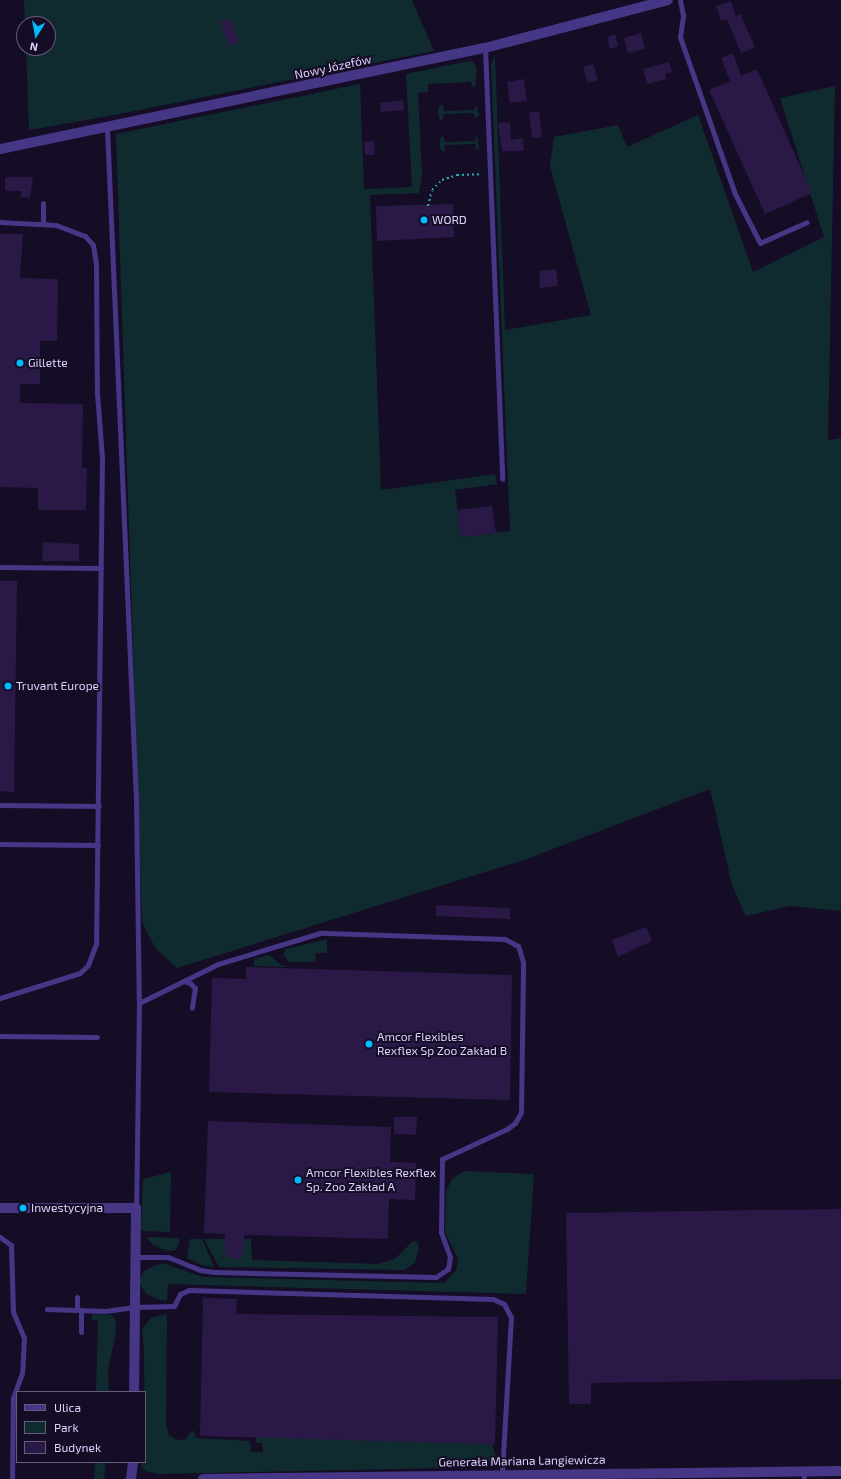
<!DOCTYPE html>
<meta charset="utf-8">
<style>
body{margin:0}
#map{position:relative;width:841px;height:1479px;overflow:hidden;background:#150d25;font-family:"Exo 2",sans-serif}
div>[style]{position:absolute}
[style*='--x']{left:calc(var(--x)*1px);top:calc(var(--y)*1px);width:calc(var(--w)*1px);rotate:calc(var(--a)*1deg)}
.green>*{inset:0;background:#102b2f}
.building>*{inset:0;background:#2a1947}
.path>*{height:2px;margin-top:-1px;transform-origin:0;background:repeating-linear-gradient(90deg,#29adbc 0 2px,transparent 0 5px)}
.lane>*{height:5px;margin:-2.5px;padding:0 2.5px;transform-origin:2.5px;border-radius:2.5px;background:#463686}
.street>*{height:10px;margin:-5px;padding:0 5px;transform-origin:5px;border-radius:5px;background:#463686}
.dots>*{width:11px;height:11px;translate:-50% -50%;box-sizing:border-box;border:2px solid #150d25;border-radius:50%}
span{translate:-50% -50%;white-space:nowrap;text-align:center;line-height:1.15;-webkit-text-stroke:4px #150d25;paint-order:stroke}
.street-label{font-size:12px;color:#ded2ff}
.poi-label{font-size:12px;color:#ded2ff}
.left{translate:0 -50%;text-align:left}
.legend{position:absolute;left:16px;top:1391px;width:130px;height:72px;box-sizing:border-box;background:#150d25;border:1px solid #655c7c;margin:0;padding:5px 7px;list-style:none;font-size:12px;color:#ded2ff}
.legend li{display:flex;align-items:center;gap:8px;height:20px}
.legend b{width:20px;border:1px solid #655c7c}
.north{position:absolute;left:16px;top:16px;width:40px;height:40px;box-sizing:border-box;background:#150d25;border:1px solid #655c7c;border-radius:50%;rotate:191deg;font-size:11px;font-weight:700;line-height:16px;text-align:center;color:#ded2ff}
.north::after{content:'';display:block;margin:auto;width:14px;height:18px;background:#00bafd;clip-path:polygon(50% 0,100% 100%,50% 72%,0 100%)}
</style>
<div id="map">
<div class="green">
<i style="clip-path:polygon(24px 0,412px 0,434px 51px,115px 115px,29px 130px,26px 48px,48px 48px,48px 24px,25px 24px)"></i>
<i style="clip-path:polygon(495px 55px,505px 330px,591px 315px,550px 166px,554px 137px,618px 125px,627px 147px,698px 115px,753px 272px,824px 237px,780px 98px,835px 86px,828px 440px,841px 438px,841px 911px,790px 906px,746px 916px,732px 885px,710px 789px,524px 860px,177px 968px,156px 949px,142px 922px,116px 134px,360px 84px,364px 189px,412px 187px,406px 74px,469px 61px,473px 62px,477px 69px,475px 87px,472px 87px,471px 82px,428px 84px,428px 92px,418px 93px,422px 174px,419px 193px,370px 195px,381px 490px,495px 474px,497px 484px,455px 490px,461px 537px,510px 531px,491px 64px)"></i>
<i style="clip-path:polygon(442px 103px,444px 111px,474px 110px,476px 105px,479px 115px,475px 118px,474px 113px,444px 114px,442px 122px,439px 118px,438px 109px)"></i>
<i style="clip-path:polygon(443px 135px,445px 142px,475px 141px,476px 136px,477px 136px,479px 148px,476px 150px,476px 144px,445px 145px,444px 153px,440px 148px,440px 139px)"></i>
<i style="clip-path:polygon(327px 939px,327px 953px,316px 953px,315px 962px,289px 962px,283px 955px,286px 949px)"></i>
<i style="clip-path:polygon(269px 955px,281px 965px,289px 967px,254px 966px,254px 959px)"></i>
<i style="clip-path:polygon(464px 1171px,534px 1174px,526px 1294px,168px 1284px,167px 1301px,160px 1300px,146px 1294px,140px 1284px,140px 1279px,145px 1270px,162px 1263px,203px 1277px,444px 1283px,456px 1271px,458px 1259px,445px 1232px,446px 1191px,452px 1179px)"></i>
<i style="clip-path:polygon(171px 1172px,170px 1232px,143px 1231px,141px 1229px,143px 1179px)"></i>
<i style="clip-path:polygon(146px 1237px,179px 1238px,179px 1242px,176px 1250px,167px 1251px,153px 1245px)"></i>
<i style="clip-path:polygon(190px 1239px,202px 1239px,214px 1267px,201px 1265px,187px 1258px)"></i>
<i style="clip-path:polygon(204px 1239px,251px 1239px,252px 1260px,378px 1264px,395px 1259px,413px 1241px,417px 1242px,419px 1248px,415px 1262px,405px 1270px,219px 1267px)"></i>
<i style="clip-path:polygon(93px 1314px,111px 1315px,116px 1320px,115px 1338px,108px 1369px,109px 1392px,96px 1392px,98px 1321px,91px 1320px)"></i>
<i style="clip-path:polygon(167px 1314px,166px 1425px,169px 1435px,177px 1440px,186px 1439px,193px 1430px,196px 1438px,250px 1441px,251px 1452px,263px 1452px,262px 1443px,256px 1443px,256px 1437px,492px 1444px,496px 1457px,492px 1463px,481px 1467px,159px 1474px,148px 1472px,143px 1469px,140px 1462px,145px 1462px,144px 1351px,142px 1329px,151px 1318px)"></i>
<i style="clip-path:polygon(95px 1462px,106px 1462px,104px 1479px,94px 1479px)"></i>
</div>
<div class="building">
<i style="clip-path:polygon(731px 1px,736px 16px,740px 14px,755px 47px,741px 53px,727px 19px,721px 21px,716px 6px)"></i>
<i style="clip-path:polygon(230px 18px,239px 42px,230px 46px,220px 22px)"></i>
<i style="clip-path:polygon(641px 33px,645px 49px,628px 53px,624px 38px)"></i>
<i style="clip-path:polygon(615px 34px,618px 46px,610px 49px,607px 37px)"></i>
<i style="clip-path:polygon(733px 53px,741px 76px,757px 69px,812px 193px,765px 214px,709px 90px,730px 81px,721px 58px)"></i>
<i style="clip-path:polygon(669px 62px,672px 72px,665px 74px,666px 79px,647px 84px,643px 69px)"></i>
<i style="clip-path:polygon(593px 64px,598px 80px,588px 83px,583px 67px)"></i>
<i style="clip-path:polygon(524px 79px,527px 101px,510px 103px,507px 82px)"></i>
<i style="clip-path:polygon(403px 100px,404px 110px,381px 112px,380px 103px)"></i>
<i style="clip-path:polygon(539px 111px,542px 137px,532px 138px,529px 113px)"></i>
<i style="clip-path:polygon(510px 122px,511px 140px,523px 138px,524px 151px,502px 151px,498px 123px)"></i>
<i style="clip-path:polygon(374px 141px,375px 155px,365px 155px,364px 142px)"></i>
<i style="clip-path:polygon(5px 177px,33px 177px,30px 198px,21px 197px,21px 191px,5px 191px)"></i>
<i style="clip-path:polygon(453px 204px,454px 237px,377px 241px,376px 206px)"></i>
<i style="clip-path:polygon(0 234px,23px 234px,20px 278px,58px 279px,57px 341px,40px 341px,40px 384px,20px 384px,20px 403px,83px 404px,82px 468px,87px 468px,86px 510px,38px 510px,38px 488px,0 487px)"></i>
<i style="clip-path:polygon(556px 269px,558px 286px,540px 288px,539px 271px)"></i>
<i style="clip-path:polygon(492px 506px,496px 533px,461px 537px,457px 510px)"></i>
<i style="clip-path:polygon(43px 542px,79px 544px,79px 561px,42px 561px)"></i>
<i style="clip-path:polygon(0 581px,17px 581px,14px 792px,0 791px)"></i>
<i style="clip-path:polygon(436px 905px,510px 908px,510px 919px,436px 916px)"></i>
<i style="clip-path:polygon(646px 927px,652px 941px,618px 957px,612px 940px)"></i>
<i style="clip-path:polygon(246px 967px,512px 975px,510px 1100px,209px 1092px,212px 978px,246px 979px)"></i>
<i style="clip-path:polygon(394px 1117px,417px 1117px,416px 1135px,394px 1134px)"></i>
<i style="clip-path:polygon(208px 1121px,391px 1127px,390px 1162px,416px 1163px,415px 1200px,389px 1199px,388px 1239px,244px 1235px,243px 1254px,238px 1259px,229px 1258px,225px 1253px,225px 1234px,204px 1233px)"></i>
<i style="clip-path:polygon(841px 1209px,841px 1379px,591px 1383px,591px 1404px,569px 1404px,566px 1213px)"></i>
<i style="clip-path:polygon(203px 1298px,237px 1299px,236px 1314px,498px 1317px,495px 1444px,200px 1436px)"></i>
</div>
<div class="path">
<i style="--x:428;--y:206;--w:16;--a:-76"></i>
<i style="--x:432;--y:190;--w:14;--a:-45"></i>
<i style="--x:442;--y:180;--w:16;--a:-18"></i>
<i style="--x:457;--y:175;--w:25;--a:-2"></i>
</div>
<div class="lane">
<i style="--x:680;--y:0;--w:16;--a:79"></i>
<i style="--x:683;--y:16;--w:21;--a:98"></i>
<i style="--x:680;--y:37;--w:166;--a:70.7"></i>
<i style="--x:735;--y:194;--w:55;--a:63"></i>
<i style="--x:760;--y:243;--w:51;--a:-24.1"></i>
<i style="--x:485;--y:48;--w:431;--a:87.7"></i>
<i style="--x:107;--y:128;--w:673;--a:87.53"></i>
<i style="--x:136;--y:800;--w:203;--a:89.2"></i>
<i style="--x:139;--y:1003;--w:205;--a:90.8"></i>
<i style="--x:43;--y:203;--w:20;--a:90"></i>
<i style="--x:0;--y:222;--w:56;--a:3.1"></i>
<i style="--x:56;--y:225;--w:31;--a:21"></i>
<i style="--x:85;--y:236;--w:12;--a:48"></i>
<i style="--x:93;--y:245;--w:19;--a:81"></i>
<i style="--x:96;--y:264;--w:129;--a:89.6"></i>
<i style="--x:97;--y:393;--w:65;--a:85.6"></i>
<i style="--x:102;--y:458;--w:486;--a:90.7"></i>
<i style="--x:96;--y:944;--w:22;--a:111"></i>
<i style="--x:88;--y:965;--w:11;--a:135"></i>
<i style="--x:80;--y:973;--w:84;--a:162.6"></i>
<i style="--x:0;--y:567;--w:101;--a:0.6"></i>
<i style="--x:0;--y:805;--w:99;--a:0.6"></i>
<i style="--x:0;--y:844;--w:98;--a:0.6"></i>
<i style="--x:183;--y:981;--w:7;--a:16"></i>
<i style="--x:190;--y:983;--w:7;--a:45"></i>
<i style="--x:195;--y:988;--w:20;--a:99"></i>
<i style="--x:0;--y:1036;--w:97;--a:0.6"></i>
<i style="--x:0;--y:1237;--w:14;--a:36"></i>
<i style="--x:11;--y:1245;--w:67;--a:88.3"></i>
<i style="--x:13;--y:1312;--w:28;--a:67"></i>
<i style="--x:24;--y:1338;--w:35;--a:93"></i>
<i style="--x:22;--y:1373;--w:27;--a:110"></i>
<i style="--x:13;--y:1398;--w:81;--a:90.7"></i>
<i style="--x:135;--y:1257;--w:33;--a:0"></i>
<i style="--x:168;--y:1257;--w:35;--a:22"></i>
<i style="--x:200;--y:1270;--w:14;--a:8"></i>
<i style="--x:214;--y:1272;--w:222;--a:1.3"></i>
<i style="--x:436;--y:1277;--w:14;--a:-34"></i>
<i style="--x:448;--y:1269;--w:12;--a:-81"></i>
<i style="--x:450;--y:1257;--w:27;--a:-110"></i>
<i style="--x:441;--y:1232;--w:73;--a:-89.2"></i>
<i style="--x:442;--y:1159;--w:72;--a:-24.8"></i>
<i style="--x:507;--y:1129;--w:10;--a:-37"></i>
<i style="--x:515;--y:1123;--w:13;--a:-61"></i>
<i style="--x:521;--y:1112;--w:150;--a:-89.2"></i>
<i style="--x:523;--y:962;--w:17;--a:-107"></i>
<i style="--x:518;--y:946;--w:15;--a:-152"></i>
<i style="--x:505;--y:939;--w:185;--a:-178.1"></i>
<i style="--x:320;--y:933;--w:107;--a:163.1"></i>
<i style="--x:218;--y:964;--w:88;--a:153.7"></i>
<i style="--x:47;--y:1309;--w:58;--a:2"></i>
<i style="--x:105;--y:1311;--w:29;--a:-8"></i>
<i style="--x:134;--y:1307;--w:40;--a:-1.4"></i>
<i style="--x:174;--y:1306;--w:13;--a:-63"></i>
<i style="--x:180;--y:1294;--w:10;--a:-24"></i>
<i style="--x:189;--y:1290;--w:304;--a:1.7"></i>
<i style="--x:493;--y:1299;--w:12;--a:24"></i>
<i style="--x:504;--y:1304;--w:15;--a:62"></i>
<i style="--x:511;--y:1317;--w:157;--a:93.3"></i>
<i style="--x:77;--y:1310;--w:13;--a:-90"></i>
<i style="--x:81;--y:1310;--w:22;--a:90"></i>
<i style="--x:804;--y:1471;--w:8;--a:90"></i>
</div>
<div class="street">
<i style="--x:0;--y:149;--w:495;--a:-11.8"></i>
<i style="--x:485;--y:48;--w:189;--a:-14.7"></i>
<i style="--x:0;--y:1208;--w:136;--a:0"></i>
<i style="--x:136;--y:1208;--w:184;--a:90.6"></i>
<i style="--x:131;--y:1479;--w:17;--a:-83"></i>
<i style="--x:203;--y:1479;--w:638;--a:-0.72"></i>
</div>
<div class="dots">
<i style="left:424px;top:220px;background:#00bafd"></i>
<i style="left:20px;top:363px;background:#00bafd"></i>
<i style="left:8px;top:686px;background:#00bafd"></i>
<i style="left:369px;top:1044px;background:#00bafd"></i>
<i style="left:298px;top:1180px;background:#00bafd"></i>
<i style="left:23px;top:1208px;background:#00bafd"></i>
</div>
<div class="street-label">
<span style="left:333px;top:67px;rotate:-12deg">Nowy Józefów</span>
<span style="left:522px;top:1461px;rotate:-1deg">Generała Mariana Langiewicza</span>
</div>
<div class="poi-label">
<span class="left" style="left:432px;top:220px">WORD</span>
<span class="left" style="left:28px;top:363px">Gillette</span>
<span class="left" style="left:16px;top:686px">Truvant Europe</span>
<span class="left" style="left:377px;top:1044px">Amcor Flexibles<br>Rexflex Sp Zoo Zakład B</span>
<span class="left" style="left:306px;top:1180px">Amcor Flexibles Rexflex<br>Sp. Zoo Zakład A</span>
<span class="left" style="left:31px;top:1208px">Inwestycyjna</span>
</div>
<ul class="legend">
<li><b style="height:5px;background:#463686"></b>Ulica</li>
<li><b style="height:11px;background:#102b2f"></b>Park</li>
<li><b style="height:11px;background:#2a1947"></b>Budynek</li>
</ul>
<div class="north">N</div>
</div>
